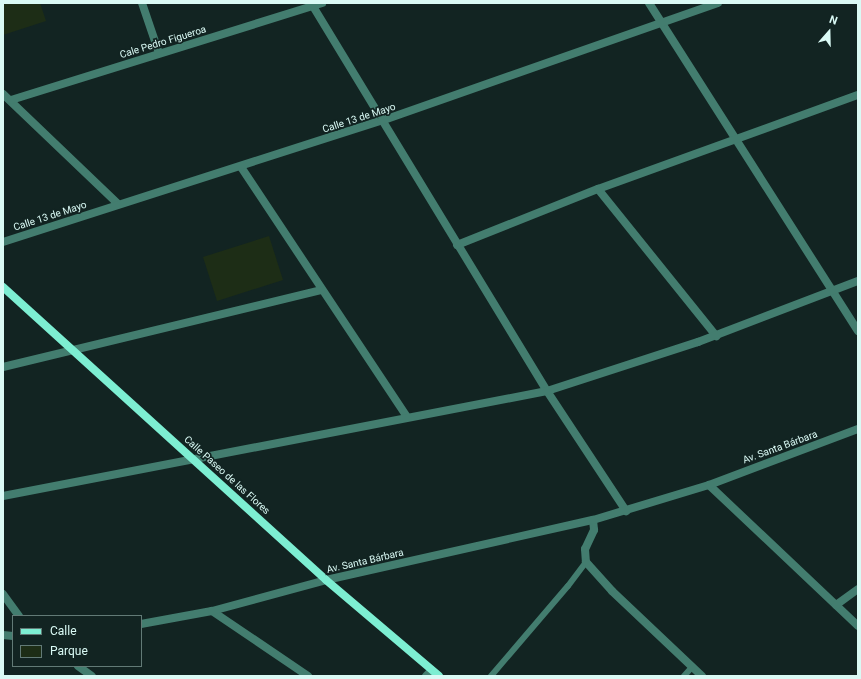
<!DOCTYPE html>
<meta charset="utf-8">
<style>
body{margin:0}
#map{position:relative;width:861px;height:679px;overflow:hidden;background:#122422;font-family:Roboto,sans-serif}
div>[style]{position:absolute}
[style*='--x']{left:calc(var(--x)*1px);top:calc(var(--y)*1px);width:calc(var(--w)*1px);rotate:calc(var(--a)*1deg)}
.green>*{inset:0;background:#1d2d16}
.lane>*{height:6px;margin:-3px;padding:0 3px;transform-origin:3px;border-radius:3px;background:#437d6f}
.street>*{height:8px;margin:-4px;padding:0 4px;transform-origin:4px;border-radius:4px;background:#437d6f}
.secondary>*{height:8px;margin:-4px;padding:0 4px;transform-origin:4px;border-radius:4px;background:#7deed2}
span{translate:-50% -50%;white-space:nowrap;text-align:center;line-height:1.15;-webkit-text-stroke:3.5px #122422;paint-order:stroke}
.street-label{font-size:10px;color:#dafaf5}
.frame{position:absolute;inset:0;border:4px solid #dafaf5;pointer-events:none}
.legend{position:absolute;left:12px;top:615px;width:130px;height:52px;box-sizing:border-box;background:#122422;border:1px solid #627a76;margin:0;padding:5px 7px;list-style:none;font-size:12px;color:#dafaf5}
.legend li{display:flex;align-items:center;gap:8px;height:20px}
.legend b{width:20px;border:1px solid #627a76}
.north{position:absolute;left:809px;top:12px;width:40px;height:40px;-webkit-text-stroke:3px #122422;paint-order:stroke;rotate:20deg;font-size:11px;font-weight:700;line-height:16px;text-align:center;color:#dafaf5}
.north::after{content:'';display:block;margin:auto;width:14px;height:18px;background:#dafaf5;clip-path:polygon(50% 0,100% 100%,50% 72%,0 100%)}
</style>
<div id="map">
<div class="green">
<i style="clip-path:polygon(3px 3px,40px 3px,46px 21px,3px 35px)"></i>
<i style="clip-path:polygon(269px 236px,283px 280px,217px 301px,203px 257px)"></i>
</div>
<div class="lane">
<i style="--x:491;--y:676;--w:118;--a:-49.5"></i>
<i style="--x:568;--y:586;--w:30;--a:-53"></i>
<i style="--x:684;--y:676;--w:12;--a:-48"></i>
</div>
<div class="street">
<i style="--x:142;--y:3;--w:53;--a:71.2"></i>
<i style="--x:311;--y:3;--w:454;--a:58.7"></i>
<i style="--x:547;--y:391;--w:144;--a:56.6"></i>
<i style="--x:649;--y:3;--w:389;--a:57.5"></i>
<i style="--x:3;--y:94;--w:159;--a:43.7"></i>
<i style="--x:11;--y:100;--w:326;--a:-17.3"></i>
<i style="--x:241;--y:167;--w:300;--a:56.4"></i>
<i style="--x:598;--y:189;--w:189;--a:51.2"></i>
<i style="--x:3;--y:242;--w:397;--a:-17.8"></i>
<i style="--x:381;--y:121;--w:357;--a:-19.3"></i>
<i style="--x:457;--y:245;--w:152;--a:-21.7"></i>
<i style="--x:598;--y:189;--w:276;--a:-19.9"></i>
<i style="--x:3;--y:367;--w:327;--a:-13.6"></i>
<i style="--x:709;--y:485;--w:205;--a:43.4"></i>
<i style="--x:3;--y:496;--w:554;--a:-10.92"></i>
<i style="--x:547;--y:391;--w:159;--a:-18"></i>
<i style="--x:698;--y:342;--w:171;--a:-20.9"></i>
<i style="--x:593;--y:520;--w:10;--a:84"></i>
<i style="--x:594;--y:530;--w:21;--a:115"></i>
<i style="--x:585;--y:549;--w:13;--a:86"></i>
<i style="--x:586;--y:562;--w:39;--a:48"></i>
<i style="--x:612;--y:591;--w:124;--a:43.4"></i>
<i style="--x:3;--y:594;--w:27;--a:54"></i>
<i style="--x:836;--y:605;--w:27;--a:-36"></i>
<i style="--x:212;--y:611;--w:116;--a:34.1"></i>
<i style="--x:141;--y:624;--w:72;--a:-10.4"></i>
<i style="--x:212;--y:611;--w:118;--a:-15.2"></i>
<i style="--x:326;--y:580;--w:274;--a:-12.7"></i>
<i style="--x:593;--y:520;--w:121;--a:-16.8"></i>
<i style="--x:709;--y:485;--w:159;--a:-20.6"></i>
<i style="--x:3;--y:635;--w:10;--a:6"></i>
<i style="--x:78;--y:666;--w:17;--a:36"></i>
<i style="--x:426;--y:676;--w:8;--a:-45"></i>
</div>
<div class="secondary">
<i style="--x:3;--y:287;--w:436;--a:42.2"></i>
<i style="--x:326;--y:580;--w:148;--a:40.3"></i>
</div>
<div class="street-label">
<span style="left:163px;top:42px;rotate:-17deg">Cale Pedro Figueroa</span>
<span style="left:359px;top:118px;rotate:-18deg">Calle 13 de Mayo</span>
<span style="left:50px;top:216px;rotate:-18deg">Calle 13 de Mayo</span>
<span style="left:780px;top:447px;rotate:-20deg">Av. Santa Bárbara</span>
<span style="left:227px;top:475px;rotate:42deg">Calle Paseo de las Flores</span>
<span style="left:365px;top:561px;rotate:-13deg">Av. Santa Bárbara</span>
</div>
<div class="frame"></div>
<ul class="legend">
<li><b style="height:5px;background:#7deed2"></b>Calle</li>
<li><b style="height:11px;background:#1d2d16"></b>Parque</li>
</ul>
<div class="north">N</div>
</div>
